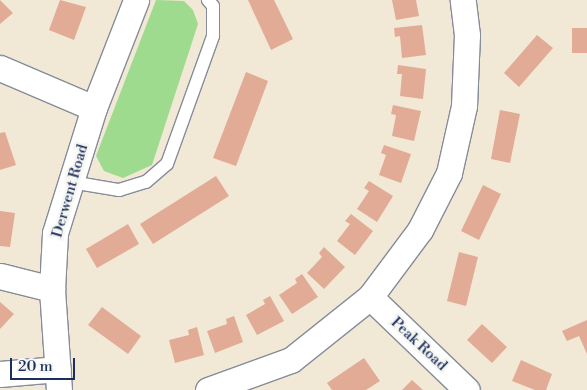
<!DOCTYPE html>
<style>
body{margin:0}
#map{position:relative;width:587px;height:390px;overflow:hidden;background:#f1e9d5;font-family:"Libre Bodoni",serif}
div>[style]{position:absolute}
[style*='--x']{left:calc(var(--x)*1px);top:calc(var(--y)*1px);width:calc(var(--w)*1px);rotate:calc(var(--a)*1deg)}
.green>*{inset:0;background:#9fdb8f}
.building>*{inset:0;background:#e2ab96}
.roads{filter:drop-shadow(1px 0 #868c9a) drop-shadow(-1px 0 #868c9a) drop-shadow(0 1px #868c9a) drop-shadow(0 -1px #868c9a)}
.lane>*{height:12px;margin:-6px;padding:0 6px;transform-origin:6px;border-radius:6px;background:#fff}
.street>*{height:25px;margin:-12.5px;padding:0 12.5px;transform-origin:12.5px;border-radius:12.5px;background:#fff}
span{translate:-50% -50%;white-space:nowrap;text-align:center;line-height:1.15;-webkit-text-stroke:5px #f6f6f2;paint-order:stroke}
.street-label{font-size:15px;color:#1b2f5e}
.scale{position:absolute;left:10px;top:358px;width:65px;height:22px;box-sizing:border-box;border:2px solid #1b2f5e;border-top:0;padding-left:6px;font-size:15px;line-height:18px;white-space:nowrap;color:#1b2f5e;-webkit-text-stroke:4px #f6f6f2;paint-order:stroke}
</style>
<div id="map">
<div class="green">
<i style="clip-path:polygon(156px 0,184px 1px,193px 10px,198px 24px,152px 165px,123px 178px,104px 171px,96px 156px)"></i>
</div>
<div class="building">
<i style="clip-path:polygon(0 0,13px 13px,0 24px)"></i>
<i style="clip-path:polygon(60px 0,86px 7px,74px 40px,49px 30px)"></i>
<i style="clip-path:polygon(248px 0,274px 0,293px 39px,271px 50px)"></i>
<i style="clip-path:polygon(392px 0,416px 0,419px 16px,396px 20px)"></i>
<i style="clip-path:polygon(422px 25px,426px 55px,402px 58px,400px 36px,395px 37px,394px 28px)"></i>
<i style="clip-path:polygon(572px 28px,587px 28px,587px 53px,572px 53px)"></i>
<i style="clip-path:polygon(537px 35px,553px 48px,519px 87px,504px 73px)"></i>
<i style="clip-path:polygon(398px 65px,426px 69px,423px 99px,400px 96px,402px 74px,397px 74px)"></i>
<i style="clip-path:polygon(246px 72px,268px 81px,236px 166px,213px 158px)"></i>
<i style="clip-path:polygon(393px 105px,421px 111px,414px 141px,392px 136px,396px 115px,391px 114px)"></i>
<i style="clip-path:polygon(500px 110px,520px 114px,510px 163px,491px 159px)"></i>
<i style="clip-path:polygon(5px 132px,16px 165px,0 170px,0 133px)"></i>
<i style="clip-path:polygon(384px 145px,411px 154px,401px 183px,379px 175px,386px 155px,381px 153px)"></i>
<i style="clip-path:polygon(216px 176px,229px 196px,153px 244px,140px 224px)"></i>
<i style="clip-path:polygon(369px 181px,393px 196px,377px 222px,357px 209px,369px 191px,364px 188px)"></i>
<i style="clip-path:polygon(483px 185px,501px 194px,479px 240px,461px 231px)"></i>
<i style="clip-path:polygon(0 211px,15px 213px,10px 247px,0 246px)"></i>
<i style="clip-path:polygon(351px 214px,373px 231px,355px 255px,337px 241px,350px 224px,345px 221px)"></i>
<i style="clip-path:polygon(128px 224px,139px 244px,97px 268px,86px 249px)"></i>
<i style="clip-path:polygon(324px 247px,345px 267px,324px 289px,307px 273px,322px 257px,319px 253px)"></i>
<i style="clip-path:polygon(459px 252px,478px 257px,466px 306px,447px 301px)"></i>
<i style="clip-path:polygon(302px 274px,318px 297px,292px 314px,279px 295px,297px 283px,295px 279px)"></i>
<i style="clip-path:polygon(270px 296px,284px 321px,257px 335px,246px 315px,265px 304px,263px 300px)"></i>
<i style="clip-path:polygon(0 302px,14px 314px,0 329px)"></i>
<i style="clip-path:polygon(102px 307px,141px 336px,128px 354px,88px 325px)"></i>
<i style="clip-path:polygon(234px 316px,243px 342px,215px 353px,207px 331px,227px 324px,226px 319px)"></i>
<i style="clip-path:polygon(587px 320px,587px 354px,579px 336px,567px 341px,562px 331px)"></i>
<i style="clip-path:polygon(482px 324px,507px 347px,492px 363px,467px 340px)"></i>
<i style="clip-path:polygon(197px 327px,204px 355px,175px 363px,169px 340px,189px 335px,188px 330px)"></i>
<i style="clip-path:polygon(364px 358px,380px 381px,366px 390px,332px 390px,327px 383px)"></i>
<i style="clip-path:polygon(521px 360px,552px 374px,546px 390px,535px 390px,512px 381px)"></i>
<i style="clip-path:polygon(412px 380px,423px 390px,402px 390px)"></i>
</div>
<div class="roads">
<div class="lane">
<i style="--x:71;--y:182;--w:49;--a:9.5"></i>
<i style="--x:119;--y:190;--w:28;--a:-17"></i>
<i style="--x:146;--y:182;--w:28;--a:-41"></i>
<i style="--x:167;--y:164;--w:136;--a:-70.2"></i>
<i style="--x:213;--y:36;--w:30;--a:-90"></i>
<i style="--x:213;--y:6;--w:8;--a:-130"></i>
</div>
<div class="street">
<i style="--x:0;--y:68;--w:102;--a:23.1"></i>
<i style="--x:0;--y:276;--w:54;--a:14"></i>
<i style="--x:370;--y:297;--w:134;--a:43.8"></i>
<i style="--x:0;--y:374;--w:58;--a:-4.9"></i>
<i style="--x:59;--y:390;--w:101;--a:-94"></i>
<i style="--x:52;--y:289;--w:56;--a:-86.9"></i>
<i style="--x:55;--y:233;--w:131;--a:-72.7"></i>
<i style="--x:94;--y:108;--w:116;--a:-68.7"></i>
<i style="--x:208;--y:390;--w:88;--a:-19.9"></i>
<i style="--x:291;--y:360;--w:101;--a:-38.6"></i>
<i style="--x:370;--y:297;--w:84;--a:-53.3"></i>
<i style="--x:420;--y:230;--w:64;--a:-63"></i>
<i style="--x:449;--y:173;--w:69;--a:-77.4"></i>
<i style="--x:464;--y:106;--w:71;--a:-87.6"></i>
<i style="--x:467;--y:35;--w:35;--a:-97"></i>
</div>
</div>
<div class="street-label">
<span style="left:70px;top:191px;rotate:-74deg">Derwent Road</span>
<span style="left:419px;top:344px;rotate:43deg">Peak Road</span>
</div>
<div class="scale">20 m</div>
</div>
